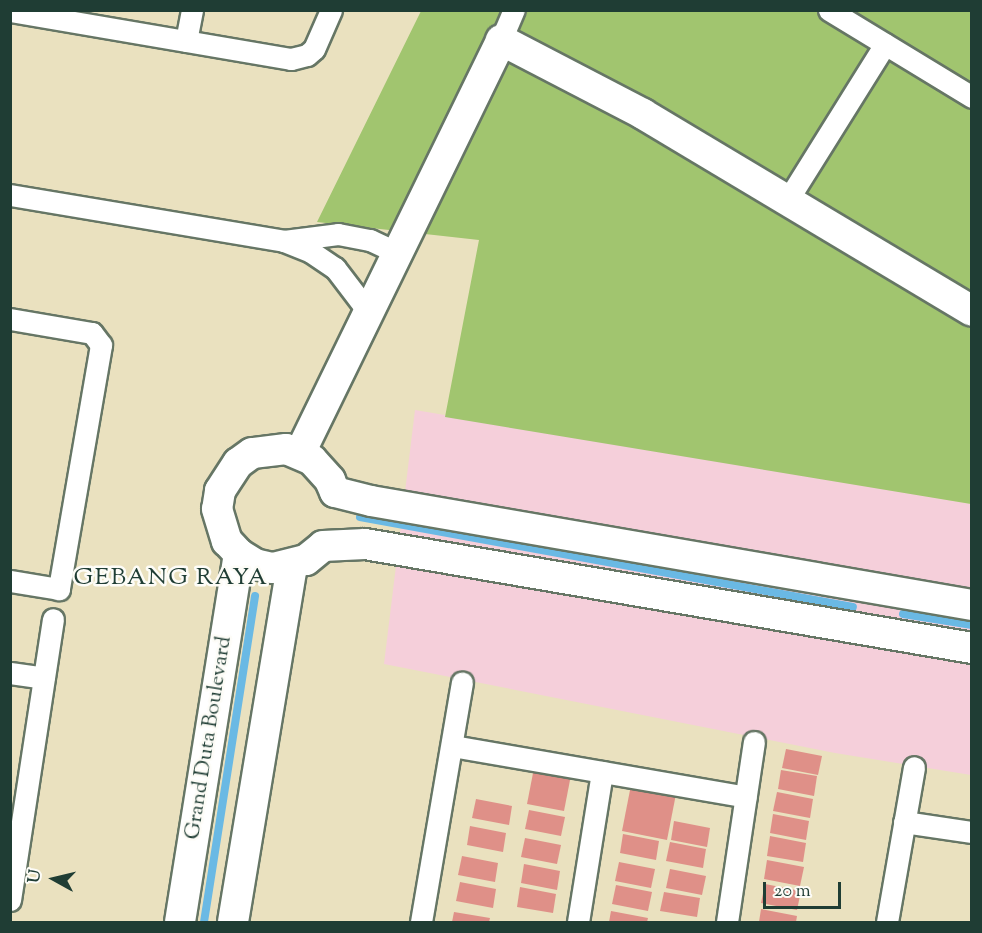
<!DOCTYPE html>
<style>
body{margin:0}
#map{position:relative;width:982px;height:933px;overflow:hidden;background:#eae1bf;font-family:"Sorts Mill Goudy",serif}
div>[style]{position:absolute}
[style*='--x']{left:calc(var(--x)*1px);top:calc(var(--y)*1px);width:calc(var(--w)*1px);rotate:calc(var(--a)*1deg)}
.built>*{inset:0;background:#f5cfda}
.green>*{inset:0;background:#a1c56f}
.stream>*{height:8px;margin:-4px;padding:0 4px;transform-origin:4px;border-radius:4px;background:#6ab9e4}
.building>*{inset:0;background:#df9088}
.roads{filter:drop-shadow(2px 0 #667665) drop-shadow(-2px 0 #667665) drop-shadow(0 2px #667665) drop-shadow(0 -2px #667665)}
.street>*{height:21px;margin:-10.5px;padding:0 10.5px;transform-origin:10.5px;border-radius:10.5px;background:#fff}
.secondary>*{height:30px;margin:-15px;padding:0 15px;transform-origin:15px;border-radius:15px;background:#fff}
span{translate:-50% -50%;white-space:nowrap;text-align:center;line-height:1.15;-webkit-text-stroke:5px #fdfcf7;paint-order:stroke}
.street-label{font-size:21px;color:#1f3d34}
.quarter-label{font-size:24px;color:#1f3d34;letter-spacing:1.5px}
.frame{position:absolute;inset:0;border:12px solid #1f3d34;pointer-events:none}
.north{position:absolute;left:24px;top:849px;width:60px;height:60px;-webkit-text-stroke:4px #fdfcf7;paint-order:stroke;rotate:278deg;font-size:16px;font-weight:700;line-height:24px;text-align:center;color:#1f3d34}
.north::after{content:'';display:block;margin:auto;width:21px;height:27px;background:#1f3d34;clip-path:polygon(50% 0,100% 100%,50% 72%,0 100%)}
.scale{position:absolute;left:763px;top:882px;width:78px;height:27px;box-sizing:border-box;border:3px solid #1f3d34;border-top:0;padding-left:8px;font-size:18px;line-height:21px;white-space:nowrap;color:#1f3d34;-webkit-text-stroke:4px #fdfcf7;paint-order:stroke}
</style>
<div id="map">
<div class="built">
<i style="clip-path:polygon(415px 410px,971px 504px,971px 775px,835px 753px,384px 664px)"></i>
</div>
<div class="green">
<i style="clip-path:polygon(421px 11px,971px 11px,971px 504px,445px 417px,479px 240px,317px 222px)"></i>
</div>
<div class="stream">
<i style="--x:360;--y:517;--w:501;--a:10.35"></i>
<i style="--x:903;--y:614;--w:70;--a:9.1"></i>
<i style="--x:204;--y:922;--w:330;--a:-81.1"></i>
</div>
<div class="building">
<i style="clip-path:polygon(786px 749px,822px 756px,818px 775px,782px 768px)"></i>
<i style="clip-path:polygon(534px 768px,571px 775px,564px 811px,527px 804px)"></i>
<i style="clip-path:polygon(781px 770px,817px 776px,814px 796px,778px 789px)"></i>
<i style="clip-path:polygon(631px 785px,676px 794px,667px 840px,622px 831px)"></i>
<i style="clip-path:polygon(777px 792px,813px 799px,810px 818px,773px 811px)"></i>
<i style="clip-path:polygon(476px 799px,512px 806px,509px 825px,472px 818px)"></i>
<i style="clip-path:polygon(529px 810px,565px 817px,561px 836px,525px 829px)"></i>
<i style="clip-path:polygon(773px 814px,809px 821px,806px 840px,770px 833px)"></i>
<i style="clip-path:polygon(674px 821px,710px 828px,707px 847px,671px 840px)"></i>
<i style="clip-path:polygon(470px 826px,506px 833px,503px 852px,467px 845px)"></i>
<i style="clip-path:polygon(623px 834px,659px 841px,656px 860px,620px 853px)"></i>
<i style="clip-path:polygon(770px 836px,806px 843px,803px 862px,767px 856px)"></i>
<i style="clip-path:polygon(525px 838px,561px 845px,557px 864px,521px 857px)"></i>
<i style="clip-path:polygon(670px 842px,706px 849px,703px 868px,666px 861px)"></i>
<i style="clip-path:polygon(462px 856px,498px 863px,495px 882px,458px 875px)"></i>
<i style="clip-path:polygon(767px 860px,804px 867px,800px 886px,764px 879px)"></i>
<i style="clip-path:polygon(619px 862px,655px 869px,651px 888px,615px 881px)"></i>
<i style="clip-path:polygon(524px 864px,560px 871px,557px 890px,521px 883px)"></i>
<i style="clip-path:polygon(670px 869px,706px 876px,702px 895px,666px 888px)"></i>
<i style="clip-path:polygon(460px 882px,496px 889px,493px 908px,456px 901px)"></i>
<i style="clip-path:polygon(765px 884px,801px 891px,797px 910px,761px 903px)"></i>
<i style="clip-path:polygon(616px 885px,652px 892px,648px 911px,612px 904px)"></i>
<i style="clip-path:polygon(520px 887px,556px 894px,553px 913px,517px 907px)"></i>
<i style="clip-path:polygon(664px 892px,700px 898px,697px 917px,660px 911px)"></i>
<i style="clip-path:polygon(761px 909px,797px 916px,796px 922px,759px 922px)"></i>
<i style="clip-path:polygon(611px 911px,648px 918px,647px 922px,609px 922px)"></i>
<i style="clip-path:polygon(454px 912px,490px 918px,489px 922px,452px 922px)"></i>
</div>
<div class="roads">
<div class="street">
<i style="--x:829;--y:10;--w:167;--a:31.3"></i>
<i style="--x:10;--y:11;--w:285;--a:9.7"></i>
<i style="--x:291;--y:59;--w:16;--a:-14"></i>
<i style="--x:307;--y:55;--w:9;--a:-41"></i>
<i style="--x:314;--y:49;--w:43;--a:-66.4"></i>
<i style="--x:501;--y:40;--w:33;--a:-67"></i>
<i style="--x:186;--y:41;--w:32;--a:-79"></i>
<i style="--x:10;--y:195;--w:278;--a:9.5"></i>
<i style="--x:284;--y:241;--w:29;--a:22"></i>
<i style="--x:311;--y:252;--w:29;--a:34"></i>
<i style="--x:335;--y:268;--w:58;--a:52.7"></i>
<i style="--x:787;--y:201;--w:185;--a:-58"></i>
<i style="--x:284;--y:241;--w:54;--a:-7.4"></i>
<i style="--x:338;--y:234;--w:33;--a:11"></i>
<i style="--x:370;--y:240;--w:33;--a:25"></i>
<i style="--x:10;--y:319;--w:83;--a:9.7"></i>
<i style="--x:92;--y:333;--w:15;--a:53"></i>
<i style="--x:101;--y:345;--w:248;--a:99.8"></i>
<i style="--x:59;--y:589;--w:50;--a:-170.7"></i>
<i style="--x:10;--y:673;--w:34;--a:8"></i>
<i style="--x:452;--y:746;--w:298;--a:9.8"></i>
<i style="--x:904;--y:822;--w:69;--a:8.4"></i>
<i style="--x:10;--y:900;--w:284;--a:-81.3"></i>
<i style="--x:421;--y:922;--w:243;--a:-80.3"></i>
<i style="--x:578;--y:922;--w:152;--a:-80.9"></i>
<i style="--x:727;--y:922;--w:182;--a:-81.5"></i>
<i style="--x:887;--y:922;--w:157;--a:-80.1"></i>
</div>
<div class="secondary">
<i style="--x:300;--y:453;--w:459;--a:-64"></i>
<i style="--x:501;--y:40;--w:160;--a:27.5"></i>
<i style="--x:643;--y:114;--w:383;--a:30.9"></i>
<i style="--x:972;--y:605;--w:610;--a:-170.18"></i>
<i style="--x:371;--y:501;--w:37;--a:-166"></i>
<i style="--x:335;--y:492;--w:13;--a:-113"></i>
<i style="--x:330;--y:480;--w:27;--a:-132"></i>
<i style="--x:312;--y:460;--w:28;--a:-157"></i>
<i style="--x:286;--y:449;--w:34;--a:173"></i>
<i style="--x:252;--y:453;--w:17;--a:144"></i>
<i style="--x:238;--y:463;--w:33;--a:123"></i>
<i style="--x:220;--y:491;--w:18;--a:99"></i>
<i style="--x:217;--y:509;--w:34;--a:73"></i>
<i style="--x:227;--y:541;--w:18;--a:47"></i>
<i style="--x:239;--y:554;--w:19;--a:32"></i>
<i style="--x:255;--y:564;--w:18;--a:13"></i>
<i style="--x:273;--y:568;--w:34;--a:-14"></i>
<i style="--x:306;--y:560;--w:22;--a:-39"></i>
<i style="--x:323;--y:546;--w:42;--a:-2.7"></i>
<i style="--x:365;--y:544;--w:616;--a:9.72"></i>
<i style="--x:180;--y:922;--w:373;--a:-80.9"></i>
<i style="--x:233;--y:922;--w:361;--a:-80.6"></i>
</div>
</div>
<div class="street-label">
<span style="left:209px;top:738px;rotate:-81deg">Grand Duta Boulevard</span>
</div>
<div class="quarter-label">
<span style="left:171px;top:579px">GEBANG RAYA</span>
</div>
<div class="frame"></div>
<div class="north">U</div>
<div class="scale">20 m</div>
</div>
